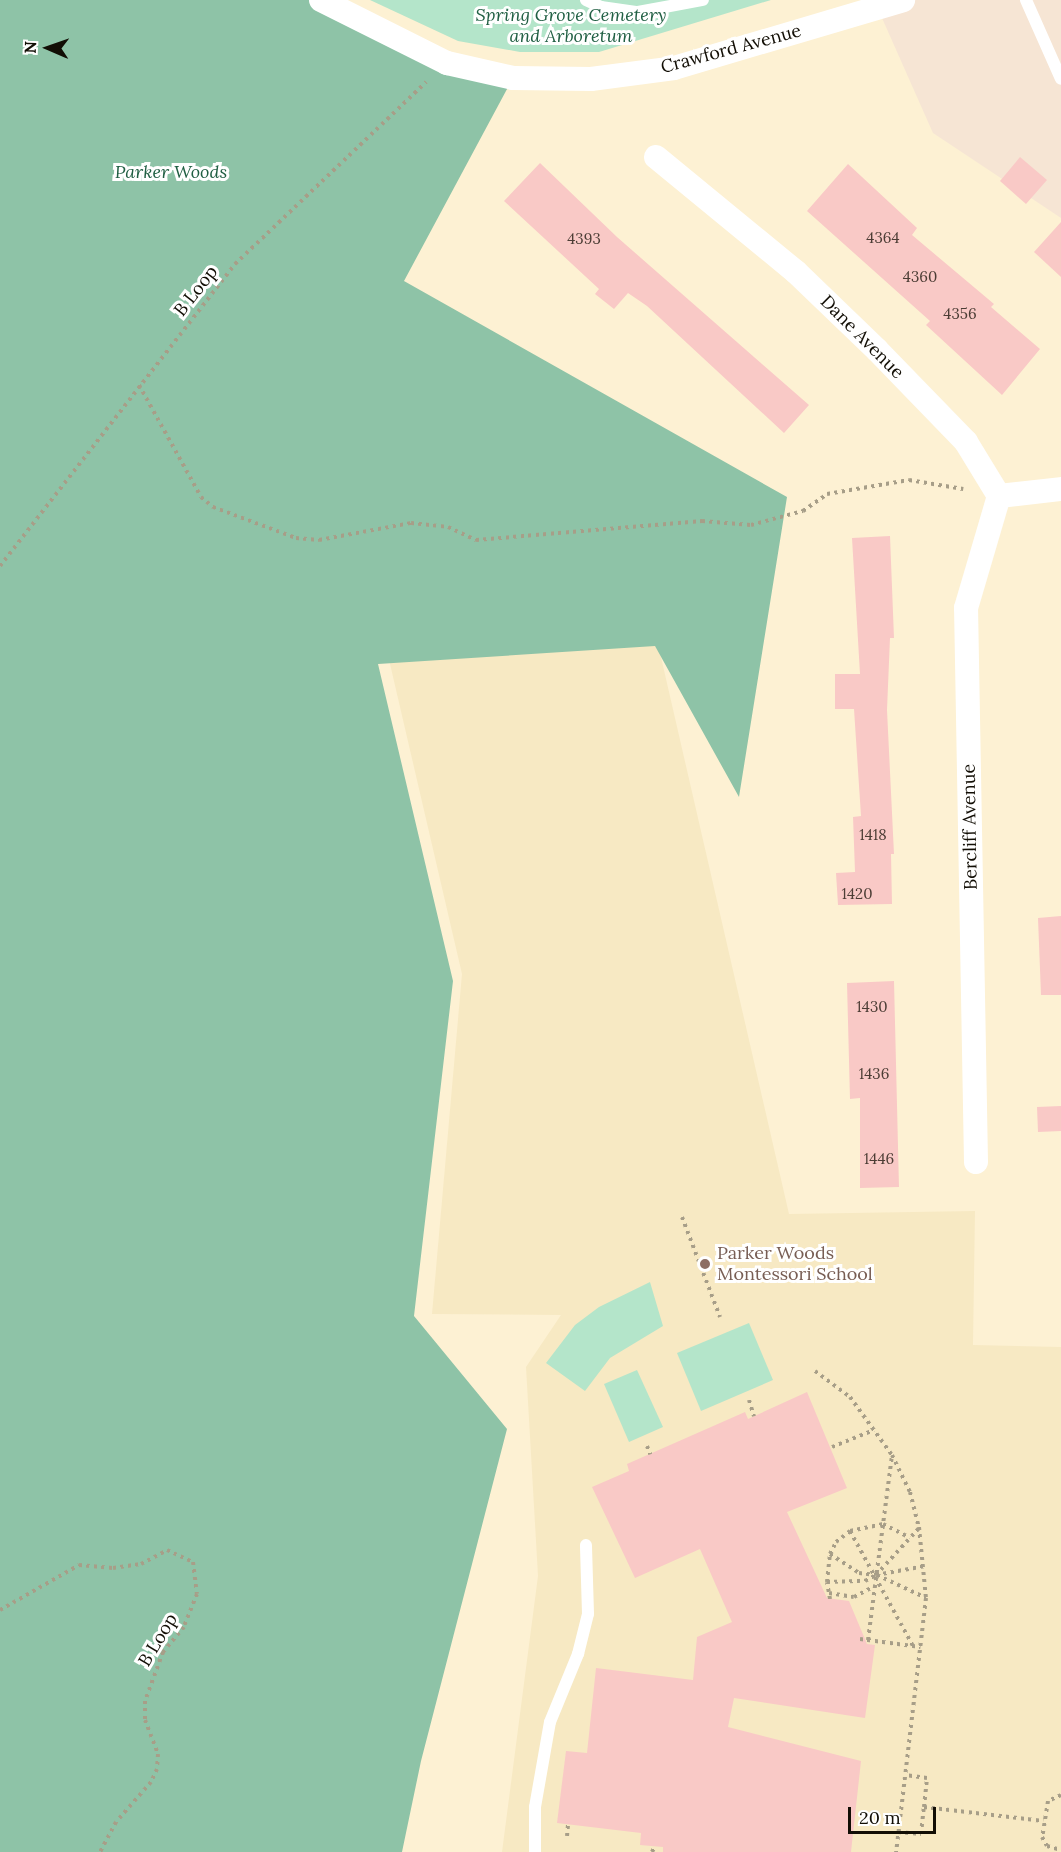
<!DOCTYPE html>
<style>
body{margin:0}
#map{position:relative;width:1061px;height:1852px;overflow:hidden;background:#fdf1d3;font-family:Lora,serif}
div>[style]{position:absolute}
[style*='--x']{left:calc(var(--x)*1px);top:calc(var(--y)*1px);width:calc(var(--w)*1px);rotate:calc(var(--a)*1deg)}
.built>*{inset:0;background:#f7e9c3}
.industrial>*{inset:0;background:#f6e5d4}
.green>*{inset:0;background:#b4e5ca}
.forest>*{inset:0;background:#8ec3a7}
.building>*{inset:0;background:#f9c9c6}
.path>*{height:4px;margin-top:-2px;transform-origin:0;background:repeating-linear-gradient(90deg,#a79e88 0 3px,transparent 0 7.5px)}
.lane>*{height:12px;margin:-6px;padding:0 6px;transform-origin:6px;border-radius:6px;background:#fff}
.street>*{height:24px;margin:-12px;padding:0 12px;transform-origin:12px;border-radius:12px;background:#fff}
.dots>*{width:16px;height:16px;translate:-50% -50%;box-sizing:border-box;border:3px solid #fff;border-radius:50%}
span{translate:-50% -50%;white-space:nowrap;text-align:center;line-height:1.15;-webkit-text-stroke:6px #fff;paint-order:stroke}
.number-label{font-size:15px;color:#4c3d35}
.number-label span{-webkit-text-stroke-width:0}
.park-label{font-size:18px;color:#205f43;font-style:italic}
.street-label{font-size:18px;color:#120e05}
.education-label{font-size:18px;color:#785e54}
.left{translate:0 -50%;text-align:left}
.north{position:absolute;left:18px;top:18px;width:60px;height:60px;-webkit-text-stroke:4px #fff;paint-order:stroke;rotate:272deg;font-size:16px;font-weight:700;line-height:24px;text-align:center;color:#120e05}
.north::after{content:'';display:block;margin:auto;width:21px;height:27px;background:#120e05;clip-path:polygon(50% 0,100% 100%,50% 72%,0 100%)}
.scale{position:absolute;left:848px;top:1807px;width:88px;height:27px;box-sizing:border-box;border:3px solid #120e05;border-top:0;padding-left:8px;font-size:18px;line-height:21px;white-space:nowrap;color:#120e05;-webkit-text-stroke:4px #fff;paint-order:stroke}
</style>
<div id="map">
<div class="built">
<i style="clip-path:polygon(655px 631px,789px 1214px,975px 1211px,973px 1345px,1061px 1347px,1061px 1852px,502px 1852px,538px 1576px,526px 1367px,561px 1315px,432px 1314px,462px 974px,387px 651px)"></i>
</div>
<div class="industrial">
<i style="clip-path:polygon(874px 0,1061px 0,1061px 218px,933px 133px)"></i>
</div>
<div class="green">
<i style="clip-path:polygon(370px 0,771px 0,599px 52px,520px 52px,458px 41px)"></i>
<i style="clip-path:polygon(650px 1282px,663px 1326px,610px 1358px,585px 1391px,546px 1363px,575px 1325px,599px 1307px)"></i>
<i style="clip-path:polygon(749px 1323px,773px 1380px,701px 1411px,677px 1353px)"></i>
<i style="clip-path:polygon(637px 1370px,663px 1427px,629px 1442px,604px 1384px)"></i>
</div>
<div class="forest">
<i style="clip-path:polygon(0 0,321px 0,513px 78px,404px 281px,787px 497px,739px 797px,655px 646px,378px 664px,453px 981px,414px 1316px,507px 1429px,421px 1761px,402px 1852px,0 1852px)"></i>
</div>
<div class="building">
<i style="clip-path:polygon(1020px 157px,1047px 180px,1026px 204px,1000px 181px)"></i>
<i style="clip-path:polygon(540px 163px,617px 237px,809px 405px,784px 433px,647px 306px,628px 293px,614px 309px,595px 294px,599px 289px,504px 201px)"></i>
<i style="clip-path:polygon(848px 164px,917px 228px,912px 235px,994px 304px,991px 307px,1040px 349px,1002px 395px,926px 325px,930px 321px,807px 211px)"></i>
<i style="clip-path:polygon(1061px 222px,1061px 277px,1034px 252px)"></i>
<i style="clip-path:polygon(890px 536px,894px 638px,890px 638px,887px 710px,894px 854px,891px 854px,892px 904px,838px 905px,836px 873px,855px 872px,853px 817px,861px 816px,854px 709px,835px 709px,835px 674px,860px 674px,852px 538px)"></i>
<i style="clip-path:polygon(1061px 916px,1061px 995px,1041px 995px,1038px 918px)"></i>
<i style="clip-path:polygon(894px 981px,899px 1187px,860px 1188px,860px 1098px,850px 1099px,847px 983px)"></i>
<i style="clip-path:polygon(1061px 1106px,1061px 1131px,1038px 1132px,1037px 1107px)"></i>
<i style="clip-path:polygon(807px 1392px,847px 1488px,787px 1512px,827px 1598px,849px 1601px,867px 1644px,875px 1645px,865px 1718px,734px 1698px,728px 1727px,861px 1761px,851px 1852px,663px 1852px,663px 1847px,640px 1845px,641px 1833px,557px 1823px,566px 1751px,587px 1753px,596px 1668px,693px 1680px,697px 1637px,732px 1622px,700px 1549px,635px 1578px,592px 1487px,629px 1471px,627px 1464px,745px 1412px,748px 1419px)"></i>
</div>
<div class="path">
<i style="--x:139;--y:385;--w:128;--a:61"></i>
<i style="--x:201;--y:497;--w:16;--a:40"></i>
<i style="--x:213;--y:507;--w:89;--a:20.5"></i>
<i style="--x:296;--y:538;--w:23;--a:5"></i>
<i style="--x:319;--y:540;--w:94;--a:-10.5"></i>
<i style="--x:411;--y:523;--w:37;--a:6"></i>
<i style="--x:448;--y:527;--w:31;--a:25"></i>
<i style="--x:476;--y:540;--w:227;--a:-4.8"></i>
<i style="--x:702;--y:521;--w:49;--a:4.7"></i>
<i style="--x:751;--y:525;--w:54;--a:-15.1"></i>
<i style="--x:803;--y:511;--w:29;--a:-35"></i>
<i style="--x:827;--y:494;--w:83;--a:-9.7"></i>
<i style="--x:909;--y:480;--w:55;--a:9.5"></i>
<i style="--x:0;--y:566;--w:383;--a:-52.1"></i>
<i style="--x:235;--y:264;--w:264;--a:-43.6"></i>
<i style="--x:682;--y:1217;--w:107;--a:69.2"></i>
<i style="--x:815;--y:1371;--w:44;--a:36.6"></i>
<i style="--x:850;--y:1397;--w:72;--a:54.1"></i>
<i style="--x:892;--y:1455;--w:41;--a:64.1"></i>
<i style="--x:910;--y:1492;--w:36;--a:76"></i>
<i style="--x:919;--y:1527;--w:71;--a:84.4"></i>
<i style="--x:926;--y:1598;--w:256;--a:96.7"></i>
<i style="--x:749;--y:1400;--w:17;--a:73"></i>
<i style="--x:647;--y:1446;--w:9;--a:69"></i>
<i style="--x:832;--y:1447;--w:45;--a:-22"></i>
<i style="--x:850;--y:1531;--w:131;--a:61.3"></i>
<i style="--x:830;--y:1554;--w:35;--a:33"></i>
<i style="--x:859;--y:1573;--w:17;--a:7"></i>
<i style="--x:876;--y:1575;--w:50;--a:-10.4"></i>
<i style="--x:877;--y:1575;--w:54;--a:25.1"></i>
<i style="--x:827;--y:1582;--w:38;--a:-2"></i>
<i style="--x:865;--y:1581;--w:13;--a:-29"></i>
<i style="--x:876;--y:1575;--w:64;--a:-47.5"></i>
<i style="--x:829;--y:1593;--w:25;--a:9"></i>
<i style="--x:854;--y:1597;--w:24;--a:-28"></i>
<i style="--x:830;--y:1599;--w:17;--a:-100"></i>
<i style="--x:827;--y:1582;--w:28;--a:-84"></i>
<i style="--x:830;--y:1554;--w:13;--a:-63"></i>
<i style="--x:836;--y:1542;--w:18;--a:-38"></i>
<i style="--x:850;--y:1531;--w:34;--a:-12"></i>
<i style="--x:883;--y:1524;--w:30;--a:27"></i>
<i style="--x:0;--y:1610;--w:91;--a:-29.7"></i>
<i style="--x:79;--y:1565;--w:34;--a:5"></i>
<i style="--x:113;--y:1568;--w:28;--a:-8"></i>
<i style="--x:141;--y:1564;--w:30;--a:-28"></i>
<i style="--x:167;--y:1550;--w:29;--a:25"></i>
<i style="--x:193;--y:1562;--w:32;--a:83"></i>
<i style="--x:197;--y:1594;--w:35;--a:112"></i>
<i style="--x:184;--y:1627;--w:33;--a:130"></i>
<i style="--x:163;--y:1652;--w:52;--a:110.2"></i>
<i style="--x:145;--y:1701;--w:19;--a:90"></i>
<i style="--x:145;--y:1720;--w:36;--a:69"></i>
<i style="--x:158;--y:1754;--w:15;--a:94"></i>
<i style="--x:157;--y:1769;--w:14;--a:115"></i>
<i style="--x:151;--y:1782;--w:53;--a:131.2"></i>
<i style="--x:116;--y:1822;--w:34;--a:118"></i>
<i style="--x:860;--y:1639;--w:61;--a:7.6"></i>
<i style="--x:868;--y:1640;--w:186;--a:-82.6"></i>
<i style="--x:1061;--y:1795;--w:14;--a:155"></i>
<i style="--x:1048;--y:1801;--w:36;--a:99"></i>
<i style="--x:1042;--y:1837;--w:10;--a:61"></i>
<i style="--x:1047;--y:1846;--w:15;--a:16"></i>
<i style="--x:924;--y:1807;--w:120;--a:6.7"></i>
<i style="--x:898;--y:1832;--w:23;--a:5"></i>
<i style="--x:921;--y:1834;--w:27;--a:-84"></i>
<i style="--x:924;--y:1807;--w:29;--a:-84"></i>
<i style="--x:927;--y:1778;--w:22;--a:-172"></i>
<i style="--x:567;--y:1836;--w:12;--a:-85"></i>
<i style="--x:652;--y:1852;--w:7;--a:-63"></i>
</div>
<div class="lane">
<i style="--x:586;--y:0;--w:17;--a:25"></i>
<i style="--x:601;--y:7;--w:37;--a:8"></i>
<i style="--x:638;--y:12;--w:66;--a:-10.5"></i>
<i style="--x:1026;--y:0;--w:86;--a:66.1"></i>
<i style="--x:535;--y:1852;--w:45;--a:-90"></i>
<i style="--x:535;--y:1807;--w:86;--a:-80"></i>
<i style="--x:550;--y:1722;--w:74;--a:-67.6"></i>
<i style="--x:578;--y:1654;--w:41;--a:-76"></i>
<i style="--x:588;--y:1614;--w:69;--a:-91.7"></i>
</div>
<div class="street">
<i style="--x:321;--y:0;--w:141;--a:26.6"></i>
<i style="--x:447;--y:63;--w:68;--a:12.8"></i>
<i style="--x:513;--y:78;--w:78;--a:0.7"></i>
<i style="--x:591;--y:79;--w:84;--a:-7.5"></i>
<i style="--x:674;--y:68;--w:239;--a:-16.5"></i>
<i style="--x:656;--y:157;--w:181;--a:39.4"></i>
<i style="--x:796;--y:272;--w:112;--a:43.9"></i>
<i style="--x:877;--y:350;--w:128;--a:45.9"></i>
<i style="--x:966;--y:442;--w:63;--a:58.6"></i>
<i style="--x:999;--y:496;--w:62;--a:-6.4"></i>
<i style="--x:976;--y:1162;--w:554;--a:-91.03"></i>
<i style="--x:966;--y:608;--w:117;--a:-73.6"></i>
</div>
<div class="dots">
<i style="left:705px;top:1264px;background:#8d6e63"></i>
</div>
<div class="number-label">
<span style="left:883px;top:238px">4364</span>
<span style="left:584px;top:239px">4393</span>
<span style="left:920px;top:277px">4360</span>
<span style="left:960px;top:314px">4356</span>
<span style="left:873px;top:835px">1418</span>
<span style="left:857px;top:894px">1420</span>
<span style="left:872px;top:1007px">1430</span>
<span style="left:874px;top:1074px">1436</span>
<span style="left:879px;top:1159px">1446</span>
</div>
<div class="park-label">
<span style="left:571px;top:26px">Spring Grove Cemetery<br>and Arboretum</span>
<span style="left:171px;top:172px">Parker Woods</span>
</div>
<div class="street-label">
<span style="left:731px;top:49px;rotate:-15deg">Crawford Avenue</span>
<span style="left:196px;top:291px;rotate:-52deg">B Loop</span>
<span style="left:862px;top:337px;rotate:45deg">Dane Avenue</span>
<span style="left:970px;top:827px;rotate:-91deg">Bercliff Avenue</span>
<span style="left:158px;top:1640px;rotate:-59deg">B Loop</span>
</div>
<div class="education-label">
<span class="left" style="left:717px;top:1264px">Parker Woods<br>Montessori School</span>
</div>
<div class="north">N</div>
<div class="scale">20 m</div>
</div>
